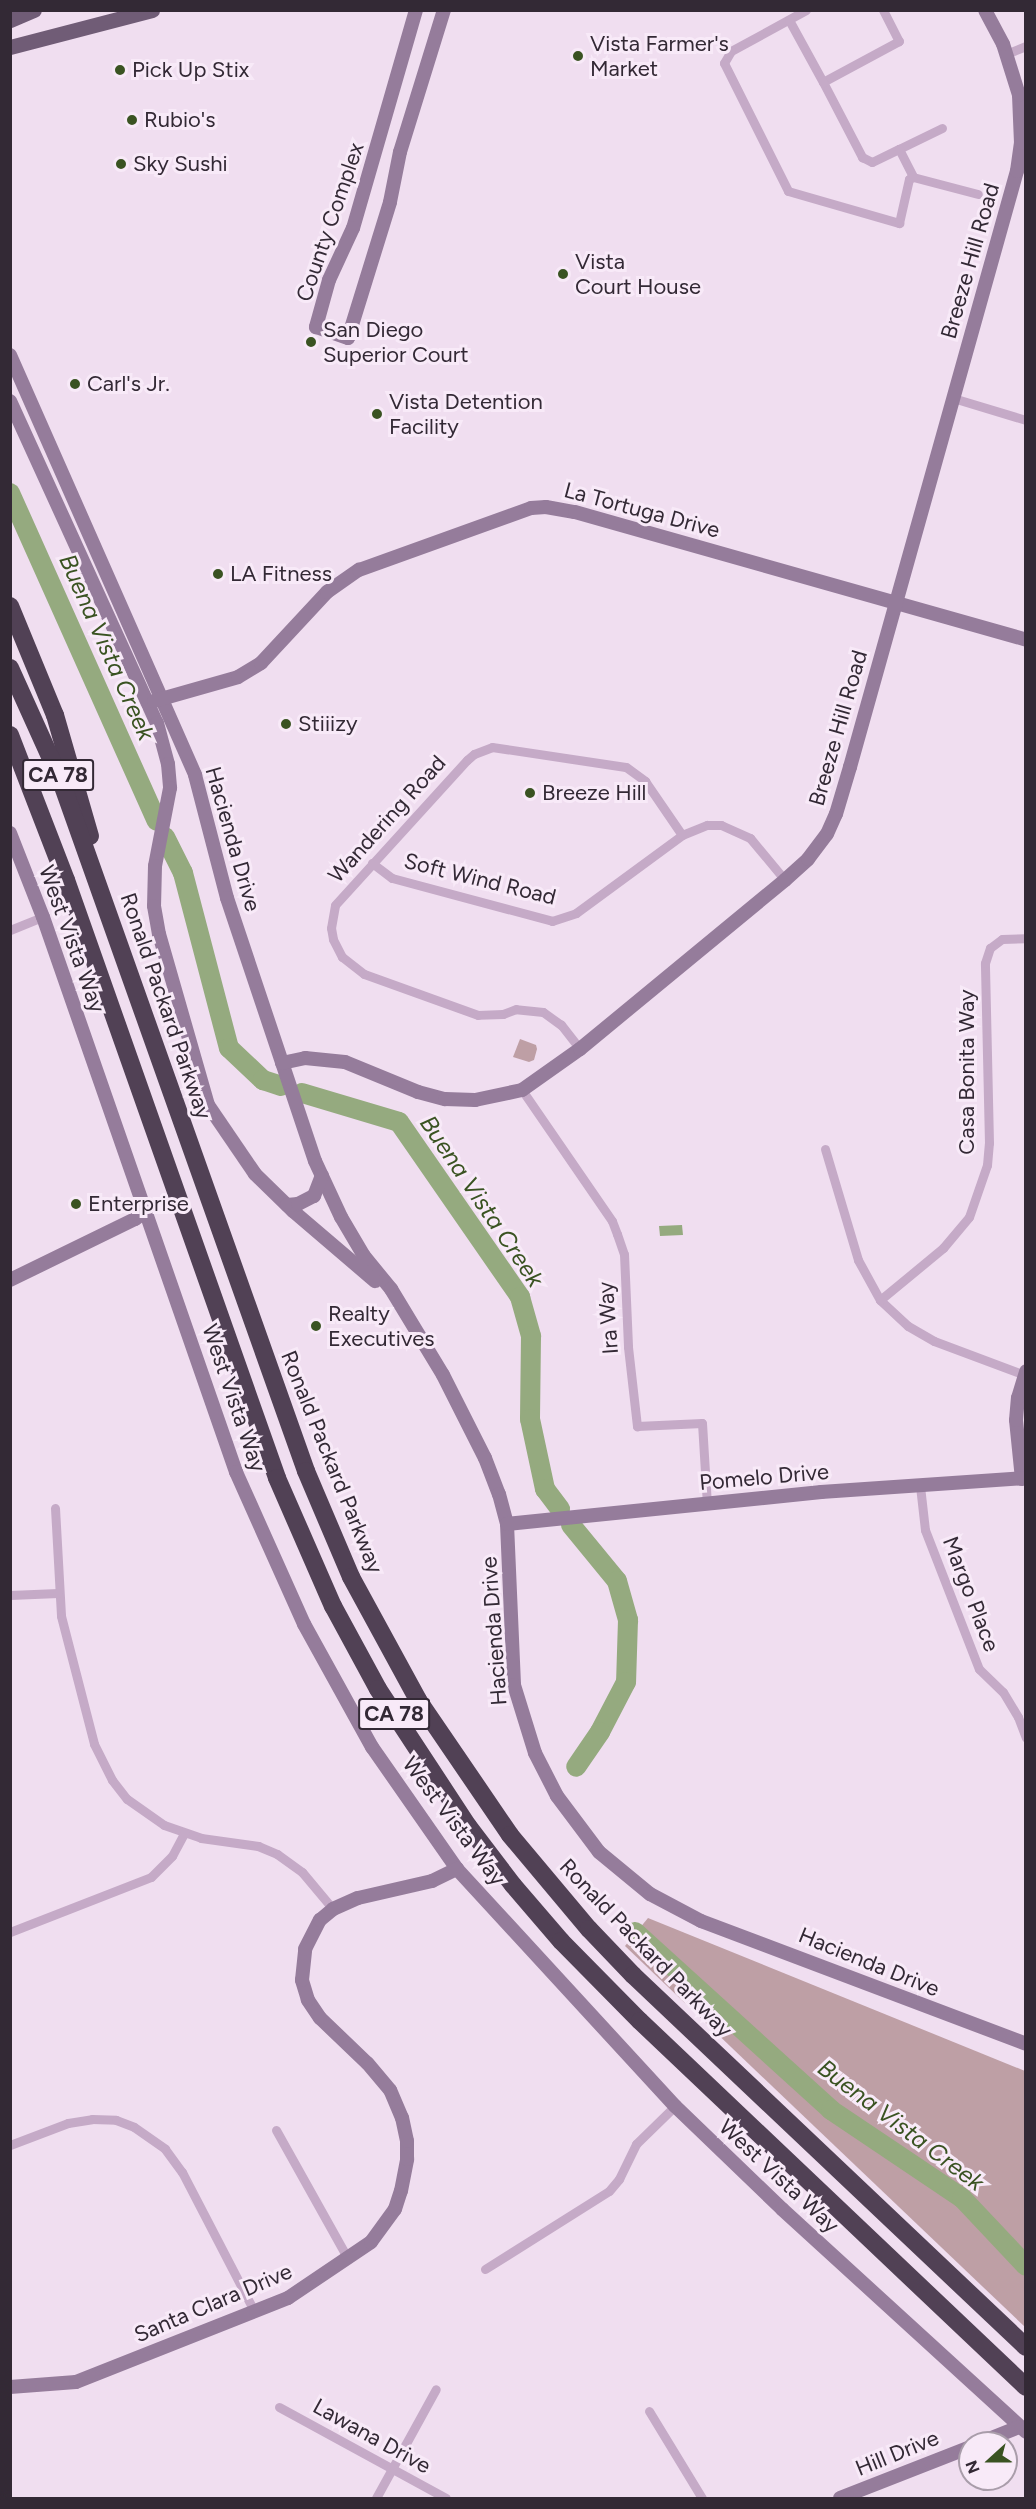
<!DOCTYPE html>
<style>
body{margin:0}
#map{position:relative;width:1036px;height:2509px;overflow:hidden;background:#f0def0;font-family:Figtree,sans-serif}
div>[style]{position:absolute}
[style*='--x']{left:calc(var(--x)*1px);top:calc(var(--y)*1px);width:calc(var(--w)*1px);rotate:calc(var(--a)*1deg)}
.green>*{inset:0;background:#be9fa5}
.water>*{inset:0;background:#95aa7f}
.river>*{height:20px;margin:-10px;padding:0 10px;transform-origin:10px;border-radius:10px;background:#95aa7f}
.street>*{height:9px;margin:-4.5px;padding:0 4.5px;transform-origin:4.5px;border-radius:4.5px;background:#c5aac7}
.secondary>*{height:14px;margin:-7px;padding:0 7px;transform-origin:7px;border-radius:7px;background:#957c9b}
.primary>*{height:15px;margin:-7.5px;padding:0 7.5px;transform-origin:7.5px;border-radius:7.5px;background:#705c76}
.highway>*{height:18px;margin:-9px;padding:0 9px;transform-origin:9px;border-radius:9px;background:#514155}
.dots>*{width:16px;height:16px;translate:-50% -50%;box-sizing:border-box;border:3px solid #f8eaf8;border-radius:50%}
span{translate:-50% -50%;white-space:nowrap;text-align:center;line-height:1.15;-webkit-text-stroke:6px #f8eaf8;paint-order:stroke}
.shield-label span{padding:2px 4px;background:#f8eaf8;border:2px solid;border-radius:4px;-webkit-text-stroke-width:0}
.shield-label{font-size:21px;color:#332935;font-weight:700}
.poi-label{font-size:22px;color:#332935}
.left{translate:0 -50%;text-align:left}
.street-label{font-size:22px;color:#332935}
.water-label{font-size:24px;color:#3a5322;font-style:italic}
.frame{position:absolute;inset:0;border:12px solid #332935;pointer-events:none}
.north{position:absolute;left:958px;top:2431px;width:60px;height:60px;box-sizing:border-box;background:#f8eaf8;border:2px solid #a99daa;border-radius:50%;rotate:249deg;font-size:16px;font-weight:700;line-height:24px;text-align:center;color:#332935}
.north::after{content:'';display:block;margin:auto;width:21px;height:27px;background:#3a5322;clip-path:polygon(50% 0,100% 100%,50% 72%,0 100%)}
</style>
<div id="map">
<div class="green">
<i style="clip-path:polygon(520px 1039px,536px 1045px,537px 1049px,534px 1060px,529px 1062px,513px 1057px)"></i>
<i style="clip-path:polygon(648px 1918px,1025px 2071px,1025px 2327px,625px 1946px)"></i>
</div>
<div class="water">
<i style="clip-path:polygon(682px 1225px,683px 1235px,660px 1236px,659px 1226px)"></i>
</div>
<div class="river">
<i style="--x:10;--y:493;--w:359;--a:65.9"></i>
<i style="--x:165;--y:837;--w:40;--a:63.4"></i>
<i style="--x:183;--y:873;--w:181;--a:75.3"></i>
<i style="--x:229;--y:1048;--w:47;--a:43.3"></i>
<i style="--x:263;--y:1080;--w:19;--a:18"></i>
<i style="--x:302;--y:1093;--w:101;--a:16.6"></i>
<i style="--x:399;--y:1122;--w:213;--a:55.3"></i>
<i style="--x:520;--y:1297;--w:41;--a:74.2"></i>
<i style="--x:531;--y:1336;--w:83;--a:90.7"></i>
<i style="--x:530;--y:1419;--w:72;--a:77.9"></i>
<i style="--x:545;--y:1489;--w:25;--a:53"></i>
<i style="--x:571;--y:1525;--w:72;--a:50.6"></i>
<i style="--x:617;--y:1581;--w:41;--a:74.2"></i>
<i style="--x:628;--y:1620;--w:62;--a:91.8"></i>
<i style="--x:626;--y:1682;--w:56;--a:117.5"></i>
<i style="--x:600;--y:1732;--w:42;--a:124.4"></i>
<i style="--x:635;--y:1932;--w:265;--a:42.2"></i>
<i style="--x:831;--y:2110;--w:158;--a:33.9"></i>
<i style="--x:962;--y:2198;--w:93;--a:46.7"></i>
</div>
<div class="street">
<i style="--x:806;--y:10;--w:85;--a:151.3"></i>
<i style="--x:731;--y:51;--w:14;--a:120"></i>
<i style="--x:724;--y:63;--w:143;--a:63.4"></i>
<i style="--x:788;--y:191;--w:116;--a:16.1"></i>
<i style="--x:899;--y:223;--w:45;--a:-77.2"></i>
<i style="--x:909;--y:179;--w:4;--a:-27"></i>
<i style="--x:883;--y:10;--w:35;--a:63"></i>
<i style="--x:899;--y:41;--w:86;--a:151.7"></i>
<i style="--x:823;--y:82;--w:85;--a:62.5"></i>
<i style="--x:862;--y:157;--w:11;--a:27"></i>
<i style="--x:872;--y:162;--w:30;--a:-26"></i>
<i style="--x:789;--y:20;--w:71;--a:61.3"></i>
<i style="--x:1006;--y:54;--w:22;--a:-22"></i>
<i style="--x:942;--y:128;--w:48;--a:154"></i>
<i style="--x:899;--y:149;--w:31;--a:63"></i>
<i style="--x:913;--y:177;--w:67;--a:14.7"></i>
<i style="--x:953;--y:398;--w:76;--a:16.8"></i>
<i style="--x:372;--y:863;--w:25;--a:37"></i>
<i style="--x:392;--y:878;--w:166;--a:15"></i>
<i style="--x:552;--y:921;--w:25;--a:-18"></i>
<i style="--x:576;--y:913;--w:132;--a:-36.3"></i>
<i style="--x:682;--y:835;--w:27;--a:-22"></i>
<i style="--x:707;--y:825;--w:14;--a:0"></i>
<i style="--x:721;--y:825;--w:32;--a:24"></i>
<i style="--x:750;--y:838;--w:55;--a:50.2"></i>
<i style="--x:10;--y:930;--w:35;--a:-22"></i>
<i style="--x:580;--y:1049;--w:31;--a:-128"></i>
<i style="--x:561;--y:1025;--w:22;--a:-144"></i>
<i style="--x:543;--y:1012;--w:27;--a:-174"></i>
<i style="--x:516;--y:1009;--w:14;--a:159"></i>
<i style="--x:503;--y:1014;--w:25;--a:178"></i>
<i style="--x:478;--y:1015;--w:121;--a:-160.2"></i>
<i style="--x:364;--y:974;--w:28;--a:-142"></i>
<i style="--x:342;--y:957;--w:20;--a:-117"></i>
<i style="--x:333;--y:939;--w:11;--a:-100"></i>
<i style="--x:331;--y:928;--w:23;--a:-80"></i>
<i style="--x:335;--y:905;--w:196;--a:-47.7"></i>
<i style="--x:467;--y:760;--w:9;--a:-41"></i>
<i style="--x:474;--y:754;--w:19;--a:-21"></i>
<i style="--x:492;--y:747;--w:135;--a:8.5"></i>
<i style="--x:626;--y:767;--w:24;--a:36"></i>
<i style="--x:645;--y:781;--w:65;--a:55.6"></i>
<i style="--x:522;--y:1090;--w:159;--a:55.5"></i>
<i style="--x:612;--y:1221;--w:14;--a:69"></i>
<i style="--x:617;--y:1234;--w:21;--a:71"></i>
<i style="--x:624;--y:1254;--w:93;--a:87.5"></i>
<i style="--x:628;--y:1347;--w:80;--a:83.5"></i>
<i style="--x:637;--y:1426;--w:65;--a:-2.6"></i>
<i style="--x:702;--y:1423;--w:81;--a:86.5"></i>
<i style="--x:825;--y:1149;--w:116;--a:73.4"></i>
<i style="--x:858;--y:1260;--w:46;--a:61.2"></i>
<i style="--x:880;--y:1300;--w:38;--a:43"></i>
<i style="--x:908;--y:1326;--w:30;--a:30"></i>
<i style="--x:934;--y:1341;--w:97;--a:20.5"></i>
<i style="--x:880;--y:1300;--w:82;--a:-39.5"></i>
<i style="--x:943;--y:1248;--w:40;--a:-50"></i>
<i style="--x:969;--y:1217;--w:55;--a:-70.9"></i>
<i style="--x:987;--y:1165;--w:22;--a:-85"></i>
<i style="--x:989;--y:1143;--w:180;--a:-91.3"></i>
<i style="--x:985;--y:963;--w:16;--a:-72"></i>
<i style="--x:990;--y:948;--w:15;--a:-37"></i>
<i style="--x:1002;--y:939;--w:24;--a:-2"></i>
<i style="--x:920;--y:1486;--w:44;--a:83.5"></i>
<i style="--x:925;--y:1530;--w:149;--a:68.8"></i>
<i style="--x:979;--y:1669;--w:33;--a:44"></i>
<i style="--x:1003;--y:1692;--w:29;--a:59"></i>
<i style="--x:1018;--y:1717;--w:22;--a:69"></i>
<i style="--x:55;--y:1508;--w:108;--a:86.8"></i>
<i style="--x:61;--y:1616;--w:132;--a:75.5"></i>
<i style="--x:94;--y:1744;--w:40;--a:63.4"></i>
<i style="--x:112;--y:1780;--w:24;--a:52"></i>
<i style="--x:127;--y:1799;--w:45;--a:35.1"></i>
<i style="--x:164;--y:1825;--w:39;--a:19"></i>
<i style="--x:201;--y:1838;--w:58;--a:8"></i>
<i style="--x:258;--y:1846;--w:21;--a:23"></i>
<i style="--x:277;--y:1854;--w:31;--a:36"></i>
<i style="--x:302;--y:1872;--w:48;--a:50"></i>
<i style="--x:10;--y:1595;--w:48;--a:-2.4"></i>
<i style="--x:10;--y:1932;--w:151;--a:-21.3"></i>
<i style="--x:151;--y:1877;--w:30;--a:-45"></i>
<i style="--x:172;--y:1856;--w:26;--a:-62"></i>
<i style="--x:276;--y:2130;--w:148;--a:60.8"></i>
<i style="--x:10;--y:2145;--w:62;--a:-20.8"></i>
<i style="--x:68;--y:2123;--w:24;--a:-9"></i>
<i style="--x:92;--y:2119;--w:24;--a:2"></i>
<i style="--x:116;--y:2120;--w:19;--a:21"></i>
<i style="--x:134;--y:2127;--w:38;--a:35"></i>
<i style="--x:165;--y:2149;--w:29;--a:54"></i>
<i style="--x:182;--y:2172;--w:157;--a:62.6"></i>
<i style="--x:485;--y:2269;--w:146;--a:-32.2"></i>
<i style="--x:609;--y:2191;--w:16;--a:-50"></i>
<i style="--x:619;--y:2179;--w:39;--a:-64"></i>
<i style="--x:636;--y:2144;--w:54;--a:-44.3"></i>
<i style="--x:279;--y:2407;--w:190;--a:28.6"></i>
<i style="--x:649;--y:2411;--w:102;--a:58.7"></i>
<i style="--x:376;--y:2498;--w:124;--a:-61.2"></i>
</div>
<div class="secondary">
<i style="--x:416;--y:10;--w:227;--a:106.1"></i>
<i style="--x:353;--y:228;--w:57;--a:114.8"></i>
<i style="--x:329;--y:280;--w:49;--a:105.5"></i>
<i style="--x:316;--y:327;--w:34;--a:19"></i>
<i style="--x:348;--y:338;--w:142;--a:-72.8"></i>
<i style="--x:390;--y:202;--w:51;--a:-78.7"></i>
<i style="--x:400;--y:152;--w:149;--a:-72.8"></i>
<i style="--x:10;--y:355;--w:459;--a:66.2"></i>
<i style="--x:195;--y:775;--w:127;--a:75.4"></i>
<i style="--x:227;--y:898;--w:277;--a:71.5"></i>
<i style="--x:315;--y:1161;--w:62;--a:65.1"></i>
<i style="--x:341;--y:1217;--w:45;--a:59.5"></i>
<i style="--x:364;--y:1256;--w:43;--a:50.7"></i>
<i style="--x:391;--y:1289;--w:100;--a:58.8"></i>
<i style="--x:443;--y:1375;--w:93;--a:63.2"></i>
<i style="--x:485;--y:1458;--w:39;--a:69"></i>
<i style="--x:499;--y:1494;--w:31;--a:75"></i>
<i style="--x:507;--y:1524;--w:161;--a:87.5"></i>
<i style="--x:514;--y:1685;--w:71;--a:72.8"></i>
<i style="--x:535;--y:1753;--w:48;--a:62.9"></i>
<i style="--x:557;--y:1796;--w:70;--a:53.1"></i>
<i style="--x:599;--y:1852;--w:66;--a:39.5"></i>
<i style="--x:650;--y:1894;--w:58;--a:27.9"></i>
<i style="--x:701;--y:1921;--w:347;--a:20.7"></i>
<i style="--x:10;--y:401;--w:354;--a:65.5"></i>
<i style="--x:157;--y:723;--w:42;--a:75"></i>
<i style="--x:168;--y:764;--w:24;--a:85"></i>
<i style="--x:170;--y:788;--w:79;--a:100.9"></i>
<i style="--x:155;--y:866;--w:40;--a:91.4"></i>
<i style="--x:154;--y:906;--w:28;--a:80"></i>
<i style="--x:159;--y:934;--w:178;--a:74"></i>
<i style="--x:208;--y:1105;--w:83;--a:55.7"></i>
<i style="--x:255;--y:1174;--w:53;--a:44.2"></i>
<i style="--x:293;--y:1211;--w:108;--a:40.5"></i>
<i style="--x:154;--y:701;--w:87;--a:-15.9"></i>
<i style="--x:238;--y:677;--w:27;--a:-31"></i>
<i style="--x:261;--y:663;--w:97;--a:-47.1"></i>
<i style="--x:327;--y:592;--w:39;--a:-35"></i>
<i style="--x:359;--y:570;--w:183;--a:-19.8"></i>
<i style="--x:531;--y:508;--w:15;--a:-4"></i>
<i style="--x:546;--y:507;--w:29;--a:10"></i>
<i style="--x:575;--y:512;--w:469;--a:15.8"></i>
<i style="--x:10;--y:833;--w:90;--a:68.6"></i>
<i style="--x:43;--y:917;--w:588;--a:70.82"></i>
<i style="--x:236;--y:1472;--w:167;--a:65.9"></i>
<i style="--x:304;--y:1624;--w:141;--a:61.1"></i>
<i style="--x:372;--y:1747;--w:149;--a:55.1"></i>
<i style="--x:457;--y:1869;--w:322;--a:47.4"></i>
<i style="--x:675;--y:2106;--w:149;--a:43.9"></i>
<i style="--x:782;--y:2209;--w:331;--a:42.4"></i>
<i style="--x:282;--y:1063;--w:24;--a:-12"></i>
<i style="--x:305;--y:1058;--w:40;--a:5.7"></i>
<i style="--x:345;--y:1062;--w:79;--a:22.3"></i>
<i style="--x:418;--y:1092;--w:28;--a:15"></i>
<i style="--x:445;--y:1099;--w:30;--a:2"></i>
<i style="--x:475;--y:1100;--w:48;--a:-12"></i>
<i style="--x:522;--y:1090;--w:71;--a:-35.3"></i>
<i style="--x:580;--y:1049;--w:266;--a:-39.5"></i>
<i style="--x:785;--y:880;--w:31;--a:-42"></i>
<i style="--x:808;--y:859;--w:31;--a:-53"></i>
<i style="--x:827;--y:834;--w:22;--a:-66"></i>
<i style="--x:836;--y:814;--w:49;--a:-73.4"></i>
<i style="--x:850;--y:767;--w:619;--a:-74.35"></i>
<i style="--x:1017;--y:171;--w:28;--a:-82"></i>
<i style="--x:1021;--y:143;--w:48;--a:-92.4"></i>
<i style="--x:1019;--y:95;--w:53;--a:-107.4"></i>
<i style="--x:1003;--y:44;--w:38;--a:-118"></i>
<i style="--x:287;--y:1205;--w:11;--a:-5"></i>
<i style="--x:298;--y:1204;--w:18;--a:-27"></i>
<i style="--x:314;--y:1196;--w:22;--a:-69"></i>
<i style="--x:10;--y:1280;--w:139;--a:-26"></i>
<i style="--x:135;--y:1219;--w:14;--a:-36"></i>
<i style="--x:1022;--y:1479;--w:59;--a:-95.8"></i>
<i style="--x:1016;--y:1420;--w:22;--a:-85"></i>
<i style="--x:1018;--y:1398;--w:28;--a:-73"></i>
<i style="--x:507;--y:1524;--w:316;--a:-5.8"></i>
<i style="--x:821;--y:1492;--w:205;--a:-3.9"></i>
<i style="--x:10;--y:2387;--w:66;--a:-4.3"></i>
<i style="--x:76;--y:2382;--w:228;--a:-21.6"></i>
<i style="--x:288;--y:2298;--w:100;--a:-34"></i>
<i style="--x:371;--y:2242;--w:41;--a:-54"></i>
<i style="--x:395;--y:2209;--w:19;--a:-72"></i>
<i style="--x:401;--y:2191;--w:33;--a:-79"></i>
<i style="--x:407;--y:2159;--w:18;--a:-90"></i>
<i style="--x:407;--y:2141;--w:24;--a:-102"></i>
<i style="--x:402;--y:2118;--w:30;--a:-113"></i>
<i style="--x:390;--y:2090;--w:35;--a:-130"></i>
<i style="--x:367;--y:2063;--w:65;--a:-136.2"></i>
<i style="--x:320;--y:2018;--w:22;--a:-124"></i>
<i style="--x:308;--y:2000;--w:21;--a:-107"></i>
<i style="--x:302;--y:1980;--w:31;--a:-84"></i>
<i style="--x:305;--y:1949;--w:33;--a:-63"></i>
<i style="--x:320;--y:1920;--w:17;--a:-40"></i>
<i style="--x:333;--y:1909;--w:27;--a:-24"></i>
<i style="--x:358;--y:1898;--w:76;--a:-12.9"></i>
<i style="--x:432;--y:1881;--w:28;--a:-26"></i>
<i style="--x:979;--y:2443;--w:43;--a:-21.8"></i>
<i style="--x:840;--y:2498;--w:140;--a:-21.4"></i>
</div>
<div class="primary">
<i style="--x:10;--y:20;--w:26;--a:-23"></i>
<i style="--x:10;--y:47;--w:147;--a:-14.6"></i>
</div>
<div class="highway">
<i style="--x:10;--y:606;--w:118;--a:67.6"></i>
<i style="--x:55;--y:715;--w:126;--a:73.9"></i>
<i style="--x:10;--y:668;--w:124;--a:65.7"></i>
<i style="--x:61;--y:781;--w:732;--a:70.45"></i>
<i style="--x:306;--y:1471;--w:115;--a:67"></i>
<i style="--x:351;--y:1577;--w:140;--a:61.4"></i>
<i style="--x:418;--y:1700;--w:163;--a:55.7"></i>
<i style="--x:510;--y:1835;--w:123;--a:50"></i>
<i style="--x:589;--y:1929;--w:64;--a:46.3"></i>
<i style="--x:633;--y:1975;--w:541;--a:43.43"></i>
<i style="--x:10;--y:735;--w:155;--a:68.9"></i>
<i style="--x:66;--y:880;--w:634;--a:70.56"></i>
<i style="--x:277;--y:1478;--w:140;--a:66.4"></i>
<i style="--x:333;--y:1606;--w:94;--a:61.5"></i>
<i style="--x:378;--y:1689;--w:164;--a:56.7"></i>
<i style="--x:468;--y:1826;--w:74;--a:52.7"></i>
<i style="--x:513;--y:1885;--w:74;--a:49.4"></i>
<i style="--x:561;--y:1941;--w:112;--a:45.4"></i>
<i style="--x:640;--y:2021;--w:532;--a:43.48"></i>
</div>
<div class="dots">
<i style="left:578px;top:56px;background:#3a5322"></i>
<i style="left:120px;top:70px;background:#3a5322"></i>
<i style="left:132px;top:120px;background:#3a5322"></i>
<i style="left:121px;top:164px;background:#3a5322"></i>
<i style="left:563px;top:274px;background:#3a5322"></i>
<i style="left:311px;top:342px;background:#3a5322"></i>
<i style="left:75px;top:384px;background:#3a5322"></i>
<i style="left:377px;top:414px;background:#3a5322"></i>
<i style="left:218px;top:574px;background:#3a5322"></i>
<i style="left:286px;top:724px;background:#3a5322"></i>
<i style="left:530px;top:793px;background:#3a5322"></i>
<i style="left:76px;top:1204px;background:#3a5322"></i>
<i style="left:316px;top:1326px;background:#3a5322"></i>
</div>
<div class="shield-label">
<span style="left:58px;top:775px">CA 78</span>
<span style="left:394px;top:1714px">CA 78</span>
</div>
<div class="poi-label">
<span class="left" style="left:590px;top:56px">Vista Farmer's<br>Market</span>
<span class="left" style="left:132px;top:70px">Pick Up Stix</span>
<span class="left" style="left:144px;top:120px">Rubio's</span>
<span class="left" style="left:133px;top:164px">Sky Sushi</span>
<span class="left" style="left:575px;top:274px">Vista<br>Court House</span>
<span class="left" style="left:323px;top:342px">San Diego<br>Superior Court</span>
<span class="left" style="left:87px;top:384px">Carl's Jr.</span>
<span class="left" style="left:389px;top:414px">Vista Detention<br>Facility</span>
<span class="left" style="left:230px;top:574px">LA Fitness</span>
<span class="left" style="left:298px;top:724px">Stiiizy</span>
<span class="left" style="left:542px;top:793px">Breeze Hill</span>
<span class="left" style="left:88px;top:1204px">Enterprise</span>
<span class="left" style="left:328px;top:1326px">Realty<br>Executives</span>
</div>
<div class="street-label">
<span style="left:330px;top:222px;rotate:-71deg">County Complex</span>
<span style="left:970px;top:261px;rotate:-74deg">Breeze Hill Road</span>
<span style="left:642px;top:510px;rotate:15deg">La Tortuga Drive</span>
<span style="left:838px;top:728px;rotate:-74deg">Breeze Hill Road</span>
<span style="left:387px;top:819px;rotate:-48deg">Wandering Road</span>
<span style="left:233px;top:839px;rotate:74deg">Hacienda Drive</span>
<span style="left:480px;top:879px;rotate:14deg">Soft Wind Road</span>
<span style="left:72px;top:939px;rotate:70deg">West Vista Way</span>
<span style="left:166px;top:1006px;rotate:71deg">Ronald Packard Parkway</span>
<span style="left:967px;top:1072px;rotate:-90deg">Casa Bonita Way</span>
<span style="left:608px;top:1318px;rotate:-94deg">Ira Way</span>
<span style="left:234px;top:1398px;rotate:71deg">West Vista Way</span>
<span style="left:332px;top:1462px;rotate:68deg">Ronald Packard Parkway</span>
<span style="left:764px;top:1477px;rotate:-5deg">Pomelo Drive</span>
<span style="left:971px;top:1594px;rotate:69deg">Margo Place</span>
<span style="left:494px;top:1631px;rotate:-94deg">Hacienda Drive</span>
<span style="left:454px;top:1821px;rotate:53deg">West Vista Way</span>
<span style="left:646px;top:1948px;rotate:46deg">Ronald Packard Parkway</span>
<span style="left:869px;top:1962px;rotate:22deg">Hacienda Drive</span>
<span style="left:779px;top:2176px;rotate:43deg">West Vista Way</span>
<span style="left:213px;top:2303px;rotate:-23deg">Santa Clara Drive</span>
<span style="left:372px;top:2436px;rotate:29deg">Lawana Drive</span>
<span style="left:897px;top:2453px;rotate:-22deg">Hill Drive</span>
</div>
<div class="water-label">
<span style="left:107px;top:647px;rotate:66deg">Buena Vista Creek</span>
<span style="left:482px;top:1201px;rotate:56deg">Buena Vista Creek</span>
<span style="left:901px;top:2125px;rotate:37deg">Buena Vista Creek</span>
</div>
<div class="frame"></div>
<div class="north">N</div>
</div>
